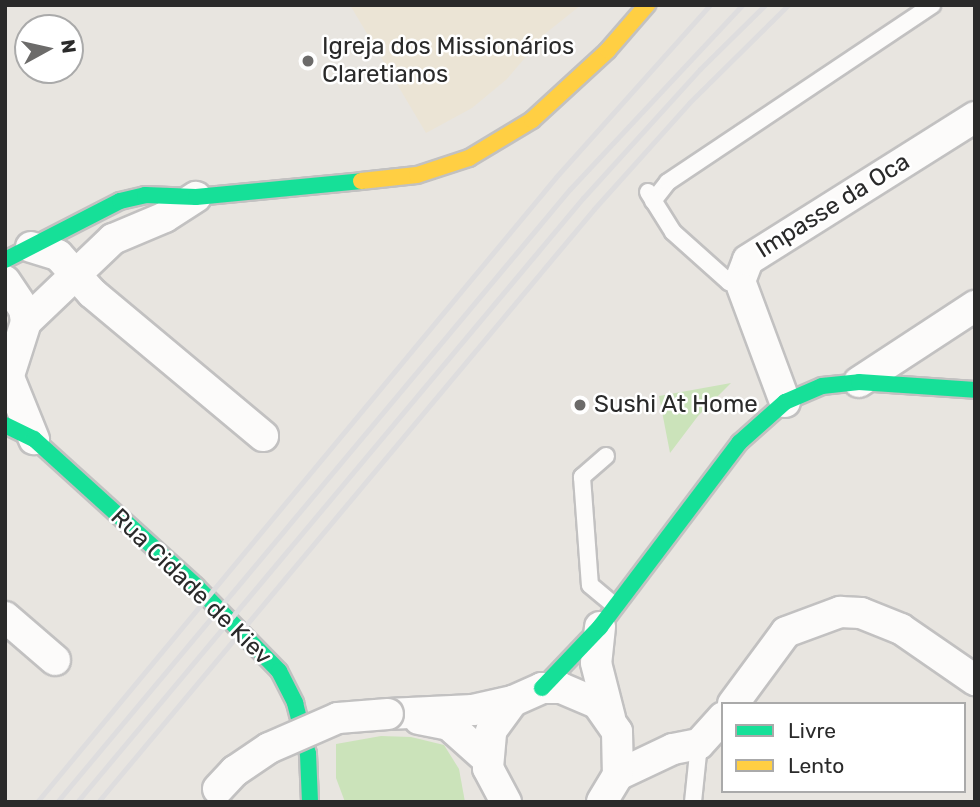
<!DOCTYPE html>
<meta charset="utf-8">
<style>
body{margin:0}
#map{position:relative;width:980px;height:807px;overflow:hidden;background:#e8e5e0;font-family:Rubik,sans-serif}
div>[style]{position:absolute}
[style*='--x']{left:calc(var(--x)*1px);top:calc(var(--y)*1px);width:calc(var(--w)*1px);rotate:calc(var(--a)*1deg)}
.education>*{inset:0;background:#ebe4d5}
.green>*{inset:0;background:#cbe3ba}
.roads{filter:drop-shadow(2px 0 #c2c1c1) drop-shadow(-2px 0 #c2c1c1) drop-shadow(0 2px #c2c1c1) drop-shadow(0 -2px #c2c1c1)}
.lane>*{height:16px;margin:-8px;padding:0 8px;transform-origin:8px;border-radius:8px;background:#fcfbfa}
.street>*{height:30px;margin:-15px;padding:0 15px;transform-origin:15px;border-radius:15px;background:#fcfbfa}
.fast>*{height:16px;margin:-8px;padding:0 8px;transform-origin:8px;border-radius:8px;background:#16e098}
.slow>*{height:16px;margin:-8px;padding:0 8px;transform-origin:8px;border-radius:8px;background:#ffcf43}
.rail>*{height:5px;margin:-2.5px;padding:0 2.5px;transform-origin:2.5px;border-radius:2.5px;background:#deddde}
.bridges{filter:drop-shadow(2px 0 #c2c1c1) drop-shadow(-2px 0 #c2c1c1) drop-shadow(0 2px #c2c1c1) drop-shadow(0 -2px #c2c1c1)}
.street-bridge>*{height:30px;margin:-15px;padding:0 15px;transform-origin:15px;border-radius:15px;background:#fcfbfa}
.dots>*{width:19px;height:19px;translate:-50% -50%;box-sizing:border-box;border:4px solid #fff;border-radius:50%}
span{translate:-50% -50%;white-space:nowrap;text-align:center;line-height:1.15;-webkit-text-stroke:5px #fff;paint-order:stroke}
.poi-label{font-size:24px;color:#2a2a2a}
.left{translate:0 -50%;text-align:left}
.street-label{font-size:24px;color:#2a2a2a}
.frame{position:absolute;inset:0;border:7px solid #2a2a2a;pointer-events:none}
.legend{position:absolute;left:721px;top:702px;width:245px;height:91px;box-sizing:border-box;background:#fff;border:2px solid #aaa;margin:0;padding:9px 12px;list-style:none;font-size:21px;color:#2a2a2a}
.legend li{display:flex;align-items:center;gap:14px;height:35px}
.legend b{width:35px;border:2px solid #aaa}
.north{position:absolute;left:14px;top:14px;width:70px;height:70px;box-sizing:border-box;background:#fff;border:2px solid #aaa;border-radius:50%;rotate:82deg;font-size:19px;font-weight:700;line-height:28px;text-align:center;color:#2a2a2a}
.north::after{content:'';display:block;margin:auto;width:24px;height:32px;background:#6c6b6a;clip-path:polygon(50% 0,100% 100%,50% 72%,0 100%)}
</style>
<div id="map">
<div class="education">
<i style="clip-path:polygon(350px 5px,581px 5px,546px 33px,507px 79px,472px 108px,426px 133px)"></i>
</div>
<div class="green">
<i style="clip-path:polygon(731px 383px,698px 416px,670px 453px,659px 396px)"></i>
<i style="clip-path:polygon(381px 736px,411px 737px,444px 745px,459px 769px,465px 802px,345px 802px,336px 778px,336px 744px)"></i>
</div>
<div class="roads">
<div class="lane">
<i style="--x:648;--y:192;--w:47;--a:58"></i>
<i style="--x:673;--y:232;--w:75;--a:41.8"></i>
<i style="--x:729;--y:282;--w:11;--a:-5"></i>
<i style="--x:653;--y:201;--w:24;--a:-52"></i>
<i style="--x:668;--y:182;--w:318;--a:-33.8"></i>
<i style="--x:606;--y:456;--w:32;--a:139"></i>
<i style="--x:582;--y:477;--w:108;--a:85.8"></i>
<i style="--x:590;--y:585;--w:33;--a:40"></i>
<i style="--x:693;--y:802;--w:58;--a:-84.1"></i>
</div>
<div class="street">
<i style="--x:31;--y:247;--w:28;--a:17"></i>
<i style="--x:58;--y:255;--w:51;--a:48.2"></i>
<i style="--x:92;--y:293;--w:223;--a:39.9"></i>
<i style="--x:5;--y:281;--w:34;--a:56"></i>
<i style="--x:24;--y:309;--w:13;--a:81"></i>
<i style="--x:26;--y:322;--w:69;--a:107.7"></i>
<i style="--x:26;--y:322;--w:120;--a:-43.7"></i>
<i style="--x:113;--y:239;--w:56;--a:-22.9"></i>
<i style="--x:165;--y:217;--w:37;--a:-33"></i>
<i style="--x:10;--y:380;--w:64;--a:67.9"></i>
<i style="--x:859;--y:382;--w:139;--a:-33.2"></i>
<i style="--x:785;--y:402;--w:129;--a:-110.4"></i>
<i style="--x:740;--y:281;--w:22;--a:-69"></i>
<i style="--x:748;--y:260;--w:268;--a:-32.2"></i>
<i style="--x:5;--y:617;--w:66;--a:40.7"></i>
<i style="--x:600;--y:627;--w:36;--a:96"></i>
<i style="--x:596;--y:663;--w:57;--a:75.7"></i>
<i style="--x:733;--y:704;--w:89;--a:-53.6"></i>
<i style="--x:786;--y:632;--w:58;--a:-20.3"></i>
<i style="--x:840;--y:612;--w:21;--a:3"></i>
<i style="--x:861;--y:613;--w:43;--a:21.8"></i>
<i style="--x:901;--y:629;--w:90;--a:34.6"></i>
<i style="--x:388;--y:714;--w:85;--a:-2.7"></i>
<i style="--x:473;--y:710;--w:41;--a:-12.7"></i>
<i style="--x:419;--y:719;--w:31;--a:11"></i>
<i style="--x:449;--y:725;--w:51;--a:41.8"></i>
<i style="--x:618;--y:775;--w:61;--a:-25.3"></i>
<i style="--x:673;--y:749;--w:26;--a:-11"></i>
<i style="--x:699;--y:744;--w:36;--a:-48"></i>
<i style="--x:506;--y:802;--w:38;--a:-118"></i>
<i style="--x:488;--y:768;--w:37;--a:-85"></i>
<i style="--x:491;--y:731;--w:37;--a:-54"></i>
<i style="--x:513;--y:701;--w:32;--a:-24"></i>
<i style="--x:542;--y:688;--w:19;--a:0"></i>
<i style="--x:561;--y:688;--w:39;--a:23"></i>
<i style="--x:597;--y:703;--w:35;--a:55"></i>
<i style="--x:617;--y:732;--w:43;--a:88.7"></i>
<i style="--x:618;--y:775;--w:31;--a:121"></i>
</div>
<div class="fast">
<i style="--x:5;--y:260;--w:129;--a:-27.2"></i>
<i style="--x:120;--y:201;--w:26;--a:-13"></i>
<i style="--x:145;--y:195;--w:51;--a:2.2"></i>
<i style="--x:196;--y:197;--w:166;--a:-5.5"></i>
<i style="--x:5;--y:425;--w:32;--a:26"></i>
<i style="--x:34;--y:439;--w:219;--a:42.2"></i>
<i style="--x:196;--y:586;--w:119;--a:45.7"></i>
<i style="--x:279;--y:671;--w:36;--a:63"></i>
<i style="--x:295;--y:703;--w:53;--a:75.7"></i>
<i style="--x:308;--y:754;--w:48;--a:87.6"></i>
<i style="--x:542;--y:688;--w:84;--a:-46.4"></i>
<i style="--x:600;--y:627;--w:231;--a:-52.9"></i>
<i style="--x:739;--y:443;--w:62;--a:-41.7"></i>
<i style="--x:785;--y:402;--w:40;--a:-23.4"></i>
<i style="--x:822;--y:386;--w:37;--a:-6"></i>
<i style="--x:859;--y:382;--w:116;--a:3.9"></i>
</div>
<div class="slow">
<i style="--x:361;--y:181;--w:56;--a:-6.1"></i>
<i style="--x:417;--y:175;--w:55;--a:-18.1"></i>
<i style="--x:469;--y:158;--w:74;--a:-31.1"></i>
<i style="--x:532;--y:120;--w:103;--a:-42.6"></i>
<i style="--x:608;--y:50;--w:60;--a:-49.1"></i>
</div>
</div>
<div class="rail">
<i style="--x:37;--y:802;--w:812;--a:-50.29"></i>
<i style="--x:556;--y:177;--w:231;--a:-48.2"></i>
<i style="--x:57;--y:802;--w:799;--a:-50.08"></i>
<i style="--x:570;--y:189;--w:252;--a:-46.9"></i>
<i style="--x:77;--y:802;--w:788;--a:-50.05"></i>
<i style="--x:583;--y:198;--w:174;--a:-47.8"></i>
<i style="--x:700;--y:69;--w:91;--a:-44.6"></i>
<i style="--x:98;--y:802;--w:773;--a:-50.09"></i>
<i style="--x:594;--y:209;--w:142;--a:-48.1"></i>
<i style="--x:689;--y:103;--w:139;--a:-44.7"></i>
</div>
<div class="bridges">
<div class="street-bridge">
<i style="--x:218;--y:789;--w:25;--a:-47"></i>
<i style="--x:235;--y:771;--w:41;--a:-34.1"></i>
<i style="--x:269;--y:748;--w:75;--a:-23.5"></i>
<i style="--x:338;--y:718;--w:50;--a:-4.6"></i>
</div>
</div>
<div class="dots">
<i style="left:308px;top:61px;background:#6c6b6a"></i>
<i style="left:580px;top:405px;background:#6c6b6a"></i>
</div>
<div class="poi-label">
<span class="left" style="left:322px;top:61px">Igreja dos Missionários<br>Claretianos</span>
<span class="left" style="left:594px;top:405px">Sushi At Home</span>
</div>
<div class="street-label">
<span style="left:833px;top:206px;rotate:-32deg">Impasse da Oca</span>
<span style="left:191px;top:587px;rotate:44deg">Rua Cidade de Kiev</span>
</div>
<div class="frame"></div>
<ul class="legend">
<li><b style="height:9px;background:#16e098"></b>Livre</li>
<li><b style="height:9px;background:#ffcf43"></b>Lento</li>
</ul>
<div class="north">N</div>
</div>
